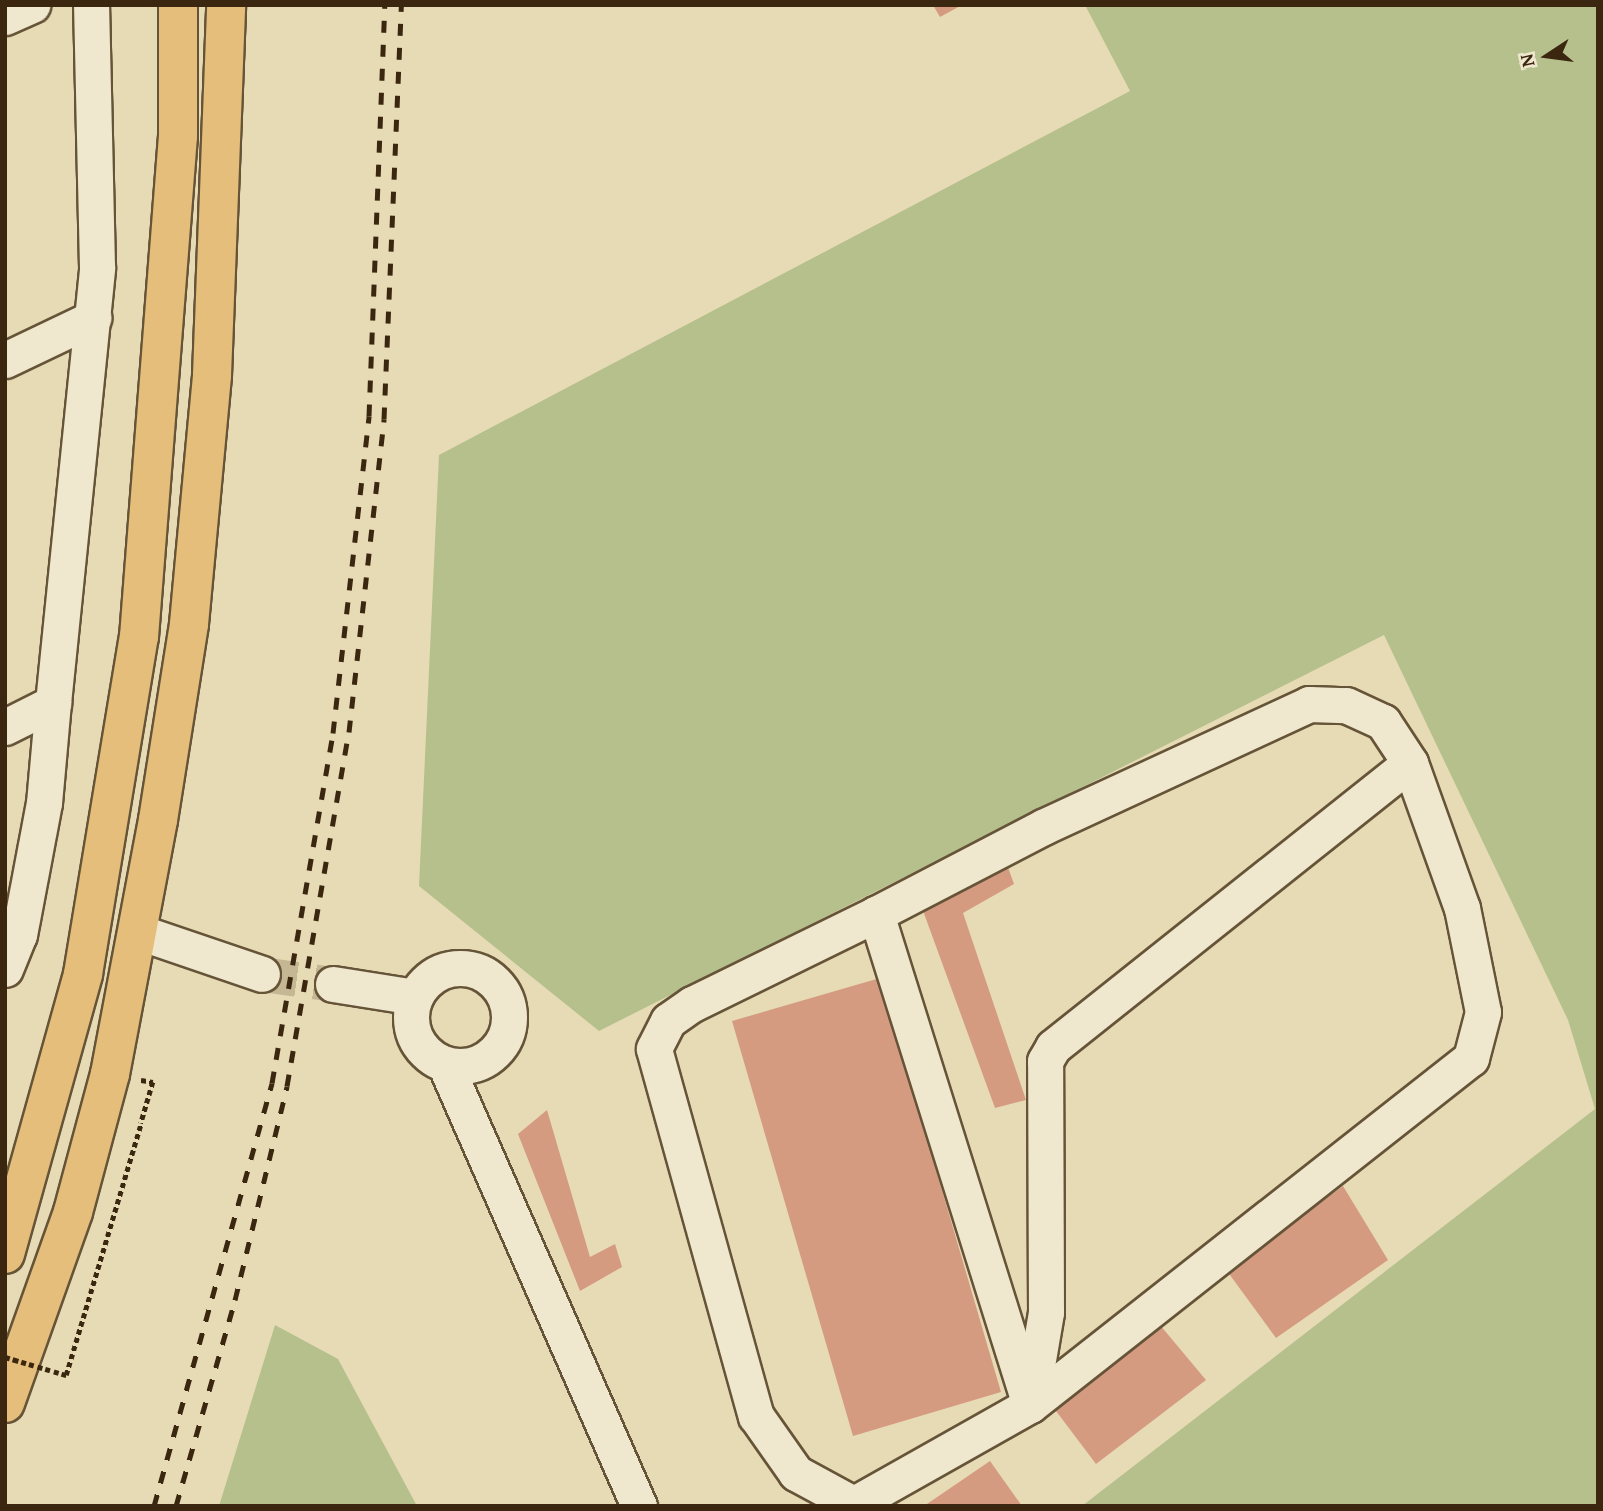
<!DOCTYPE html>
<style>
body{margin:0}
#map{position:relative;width:1603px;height:1511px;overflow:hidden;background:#e7dbb5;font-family:"Gentium Book Plus",serif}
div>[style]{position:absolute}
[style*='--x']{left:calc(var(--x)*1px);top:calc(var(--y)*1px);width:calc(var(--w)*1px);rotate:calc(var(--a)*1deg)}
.green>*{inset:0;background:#b6c08d}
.building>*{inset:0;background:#d59b81}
.minor-tunnel>*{height:35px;margin-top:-17.5px;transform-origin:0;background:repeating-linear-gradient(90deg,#c5b794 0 35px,transparent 0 53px)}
.path>*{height:4.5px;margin-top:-2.25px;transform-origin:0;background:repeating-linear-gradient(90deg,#3b270f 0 5px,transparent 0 8.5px)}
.roads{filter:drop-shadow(2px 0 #665438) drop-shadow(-2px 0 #665438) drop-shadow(0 2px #665438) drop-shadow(0 -2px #665438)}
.minor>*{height:35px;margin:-17.5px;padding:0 17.5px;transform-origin:17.5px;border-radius:17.5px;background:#efe8cf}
.minor>.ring{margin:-17.5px;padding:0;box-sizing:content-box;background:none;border:35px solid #efe8cf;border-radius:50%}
.highway>*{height:38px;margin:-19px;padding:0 19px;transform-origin:19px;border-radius:19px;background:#e4be7a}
.rail>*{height:5px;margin-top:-2.5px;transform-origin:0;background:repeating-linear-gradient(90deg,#3b270f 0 12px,transparent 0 24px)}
.path-bridge>*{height:4.5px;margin-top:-2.25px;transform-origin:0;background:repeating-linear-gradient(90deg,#3b270f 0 5px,transparent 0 8.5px)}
span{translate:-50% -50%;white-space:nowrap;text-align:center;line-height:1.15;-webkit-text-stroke:7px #efe8cf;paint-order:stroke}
.frame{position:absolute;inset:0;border:7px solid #3b270f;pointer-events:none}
.north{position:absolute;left:1512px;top:21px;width:70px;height:70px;-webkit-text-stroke:5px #efe8cf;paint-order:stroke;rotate:257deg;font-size:19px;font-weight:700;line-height:28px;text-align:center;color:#3b270f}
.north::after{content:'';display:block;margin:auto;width:24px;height:32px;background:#3b270f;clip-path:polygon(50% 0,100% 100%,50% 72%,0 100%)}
</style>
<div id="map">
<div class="green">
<i style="clip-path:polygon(1085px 5px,1598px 5px,1598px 1506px,1082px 1506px,1595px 1109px,1568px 1020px,1384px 635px,599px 1031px,419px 886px,439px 455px,1130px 91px)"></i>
<i style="clip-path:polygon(275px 1325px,338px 1359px,417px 1506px,219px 1506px)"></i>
</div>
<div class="building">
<i style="clip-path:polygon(933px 5px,962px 5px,940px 17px)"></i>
<i style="clip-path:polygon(1005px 859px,1014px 884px,963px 913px,1026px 1100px,995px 1108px,922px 908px)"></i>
<i style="clip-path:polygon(880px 978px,1001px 1392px,853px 1436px,732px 1021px)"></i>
<i style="clip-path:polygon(547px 1110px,590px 1257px,615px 1244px,622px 1267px,580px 1291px,518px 1134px)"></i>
<i style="clip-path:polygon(1343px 1186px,1388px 1260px,1276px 1338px,1227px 1271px)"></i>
<i style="clip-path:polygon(1160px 1325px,1206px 1380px,1096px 1464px,1053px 1407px)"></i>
<i style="clip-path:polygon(990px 1461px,1022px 1506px,924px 1506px)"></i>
</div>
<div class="minor-tunnel">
<i style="--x:262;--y:974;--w:72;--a:8"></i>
</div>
<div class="path">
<i style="--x:141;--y:1080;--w:12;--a:9"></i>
<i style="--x:153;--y:1082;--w:43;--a:106.3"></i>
</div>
<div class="roads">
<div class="minor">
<i style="--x:5;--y:17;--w:30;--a:-24"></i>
<i style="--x:5;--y:360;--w:98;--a:-25.5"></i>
<i style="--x:5;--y:727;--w:54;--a:-26.6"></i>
<i style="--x:53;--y:703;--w:438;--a:-84.2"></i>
<i style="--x:97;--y:267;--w:262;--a:-91.3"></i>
<i style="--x:876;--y:914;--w:188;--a:-27.5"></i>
<i style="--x:1043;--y:827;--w:293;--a:-24.8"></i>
<i style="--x:1309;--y:704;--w:37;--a:2"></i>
<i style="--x:1346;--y:705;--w:41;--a:24.7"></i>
<i style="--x:1383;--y:722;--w:49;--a:56.6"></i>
<i style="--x:1410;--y:763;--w:154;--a:70.3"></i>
<i style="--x:1462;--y:908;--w:106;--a:78.6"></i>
<i style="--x:1483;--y:1012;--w:48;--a:104.6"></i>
<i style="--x:1471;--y:1058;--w:561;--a:141.8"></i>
<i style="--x:136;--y:931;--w:133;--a:18.8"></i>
<i class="ring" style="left:411px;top:968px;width:63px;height:63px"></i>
<i style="--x:5;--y:969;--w:37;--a:-68"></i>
<i style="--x:19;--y:935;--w:134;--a:-79.3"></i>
<i style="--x:44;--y:803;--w:100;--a:-84.9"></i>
<i style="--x:333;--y:984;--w:83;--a:9"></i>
<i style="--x:445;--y:1064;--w:483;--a:66.3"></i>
<i style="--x:1031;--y:1401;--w:90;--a:-80.4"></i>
<i style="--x:1046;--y:1312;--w:251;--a:-90.2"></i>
<i style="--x:1045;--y:1061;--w:16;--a:-60"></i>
<i style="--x:1053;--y:1047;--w:456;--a:-38.5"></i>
<i style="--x:856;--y:1503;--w:200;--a:-29.4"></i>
<i style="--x:1030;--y:1405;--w:515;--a:-107.41"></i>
<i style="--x:876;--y:914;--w:205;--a:153.9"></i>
<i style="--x:692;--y:1004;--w:29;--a:145"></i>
<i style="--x:668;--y:1021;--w:31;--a:117"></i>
<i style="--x:654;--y:1049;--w:381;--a:74.5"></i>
<i style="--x:756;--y:1416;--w:70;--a:54.9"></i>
<i style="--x:796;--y:1473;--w:69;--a:28.4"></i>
</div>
<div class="highway">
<i style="--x:5;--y:1254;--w:291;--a:-74.4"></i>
<i style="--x:83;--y:974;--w:342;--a:-80.6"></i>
<i style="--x:139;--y:637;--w:503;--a:-85.55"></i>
<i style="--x:178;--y:136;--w:131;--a:-90"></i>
<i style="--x:5;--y:1403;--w:203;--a:-70.4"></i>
<i style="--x:73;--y:1212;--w:143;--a:-75"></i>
<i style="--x:110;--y:1074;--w:258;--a:-79.3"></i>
<i style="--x:158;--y:820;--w:198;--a:-81"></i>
<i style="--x:189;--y:624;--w:250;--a:-84.7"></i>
<i style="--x:212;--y:375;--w:370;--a:-87.8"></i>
</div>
</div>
<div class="rail">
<i style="--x:154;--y:1506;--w:439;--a:-74.4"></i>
<i style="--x:272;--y:1083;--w:355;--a:-80.1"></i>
<i style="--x:333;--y:733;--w:319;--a:-83.5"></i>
<i style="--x:369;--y:416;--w:411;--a:-87.8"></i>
<i style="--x:176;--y:1506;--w:214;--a:-74"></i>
<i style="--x:235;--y:1300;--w:220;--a:-76.3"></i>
<i style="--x:287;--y:1086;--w:359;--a:-80.1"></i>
<i style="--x:349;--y:732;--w:315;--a:-83.6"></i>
<i style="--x:384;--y:419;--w:414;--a:-87.6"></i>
</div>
<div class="path-bridge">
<i style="--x:5;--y:1357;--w:64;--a:16.4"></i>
<i style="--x:66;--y:1375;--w:263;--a:-73.4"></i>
</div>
<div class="frame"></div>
<div class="north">N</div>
</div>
